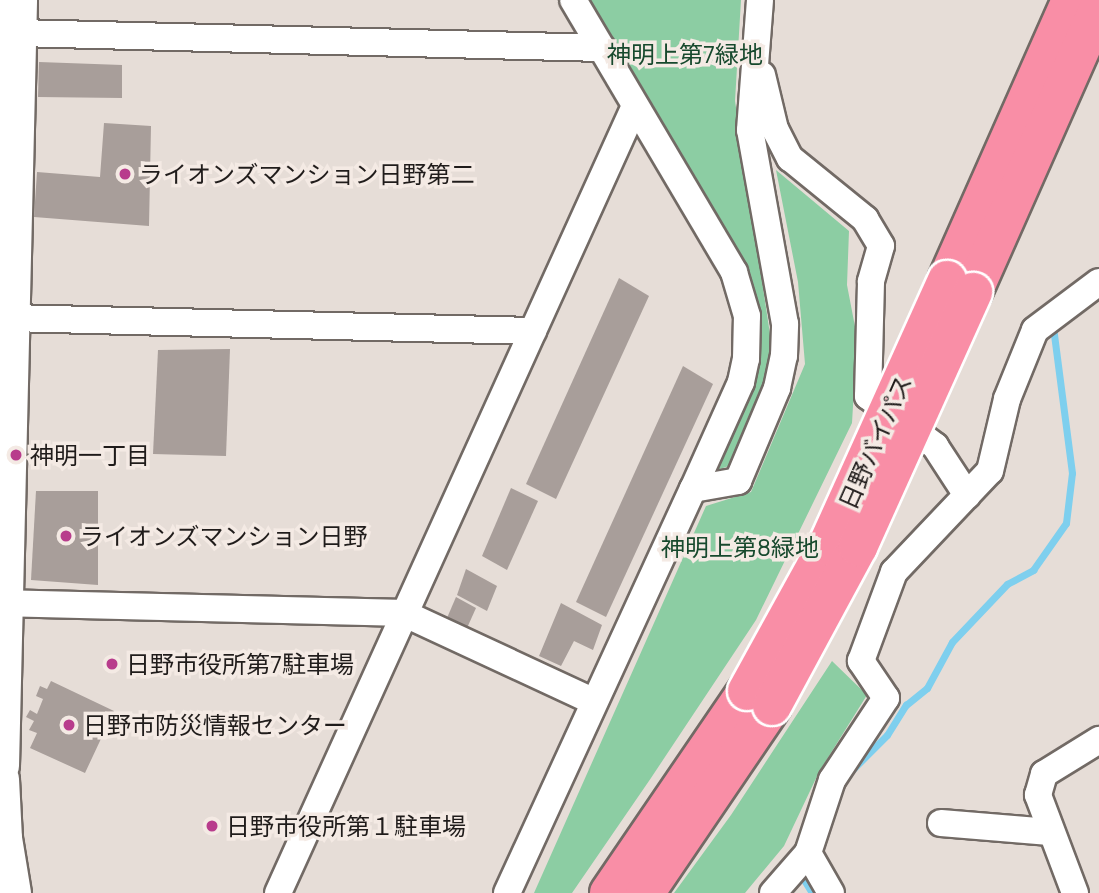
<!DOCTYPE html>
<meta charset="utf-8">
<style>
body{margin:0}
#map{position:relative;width:1099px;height:893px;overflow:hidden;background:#e6ddd7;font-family:Manrope,"Noto Sans JP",sans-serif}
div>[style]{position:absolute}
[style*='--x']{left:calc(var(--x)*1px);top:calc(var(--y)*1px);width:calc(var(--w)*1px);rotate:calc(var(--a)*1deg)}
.green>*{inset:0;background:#8ccda3}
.stream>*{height:7px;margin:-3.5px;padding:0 3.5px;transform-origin:3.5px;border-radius:3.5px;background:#7ecfee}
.building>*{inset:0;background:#a89e9a}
.roads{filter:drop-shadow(2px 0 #726a65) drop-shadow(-2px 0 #726a65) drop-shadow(0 2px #726a65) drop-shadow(0 -2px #726a65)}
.street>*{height:26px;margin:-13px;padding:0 13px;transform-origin:13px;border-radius:13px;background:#fff}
.secondary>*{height:37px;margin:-18.5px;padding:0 18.5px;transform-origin:18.5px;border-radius:18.5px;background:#fff}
.highway>*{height:38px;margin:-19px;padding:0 19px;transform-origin:19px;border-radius:19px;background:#f98ea6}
.bridges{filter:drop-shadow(2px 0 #fff) drop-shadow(-2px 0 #fff) drop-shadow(0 2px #fff) drop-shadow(0 -2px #fff)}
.highway-bridge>*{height:38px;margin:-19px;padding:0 19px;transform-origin:19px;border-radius:19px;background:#f98ea6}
.dots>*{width:19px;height:19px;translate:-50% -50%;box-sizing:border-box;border:4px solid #f4eae4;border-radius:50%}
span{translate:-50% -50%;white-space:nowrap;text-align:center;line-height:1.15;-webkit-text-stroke:7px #f4eae4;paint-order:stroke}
.park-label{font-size:24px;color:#17492d}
.poi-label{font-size:24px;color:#201c1b}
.left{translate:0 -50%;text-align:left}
.street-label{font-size:24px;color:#201c1b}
</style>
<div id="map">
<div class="green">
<i style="clip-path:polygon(587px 0,741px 0,735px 101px,774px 361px,732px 465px,714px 471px,759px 361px,740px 259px,644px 90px)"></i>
<i style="clip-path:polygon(776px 170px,849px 231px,847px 285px,857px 337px,852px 423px,756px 620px,651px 778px,572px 893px,534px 893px,706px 506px,751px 492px,805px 364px,798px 282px)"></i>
<i style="clip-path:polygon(832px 661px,867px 695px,819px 772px,784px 846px,745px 893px,674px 893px,731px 815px)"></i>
</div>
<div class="stream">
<i style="--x:853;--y:769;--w:48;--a:-45"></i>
<i style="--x:887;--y:735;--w:36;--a:-58"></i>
<i style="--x:906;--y:705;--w:27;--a:-39"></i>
<i style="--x:927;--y:688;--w:52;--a:-61.5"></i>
<i style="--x:952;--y:642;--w:80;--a:-46.5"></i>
<i style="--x:1007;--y:584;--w:30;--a:-28"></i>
<i style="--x:1033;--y:570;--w:57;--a:-54.9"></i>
<i style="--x:1066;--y:523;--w:50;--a:-83.2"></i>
<i style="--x:1072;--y:473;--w:148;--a:-97.4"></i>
<i style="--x:804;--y:880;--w:15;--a:58"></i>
</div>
<div class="building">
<i style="clip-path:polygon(39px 62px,122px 65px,122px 98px,38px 97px)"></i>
<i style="clip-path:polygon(104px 123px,151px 126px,149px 226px,34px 217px,37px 172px,100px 177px)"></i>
<i style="clip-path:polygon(619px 278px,649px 296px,556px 499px,526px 484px)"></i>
<i style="clip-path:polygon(230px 349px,226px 456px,153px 454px,158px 350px)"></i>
<i style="clip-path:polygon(683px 366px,713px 384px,606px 617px,576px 602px)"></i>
<i style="clip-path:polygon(511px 488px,538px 501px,507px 570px,482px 556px)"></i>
<i style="clip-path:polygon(36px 491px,98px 491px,98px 585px,31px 580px)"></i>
<i style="clip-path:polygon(466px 569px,497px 586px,487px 611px,457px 595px)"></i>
<i style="clip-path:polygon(456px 597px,476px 608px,467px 628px,447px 618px)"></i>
<i style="clip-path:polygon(561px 603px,602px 625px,593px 650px,574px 641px,561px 666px,539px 656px)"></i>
<i style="clip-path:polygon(51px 681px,114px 711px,85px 773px,30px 748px,37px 733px,29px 730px,34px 721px,26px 717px,30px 710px,37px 714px,43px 699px,36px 696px,40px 686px,47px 689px)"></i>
</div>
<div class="roads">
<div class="street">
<i style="--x:18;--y:33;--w:584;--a:1.47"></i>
<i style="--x:762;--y:75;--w:56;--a:76.5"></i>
<i style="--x:775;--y:129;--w:33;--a:63"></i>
<i style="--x:790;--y:158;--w:97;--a:39.1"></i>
<i style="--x:865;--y:219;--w:31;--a:59"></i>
<i style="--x:881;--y:246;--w:37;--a:106"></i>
<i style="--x:871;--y:282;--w:114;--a:91.5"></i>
<i style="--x:868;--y:396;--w:84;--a:36.7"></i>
<i style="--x:935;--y:446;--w:59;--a:56.9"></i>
<i style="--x:10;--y:318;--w:523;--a:1.42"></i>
<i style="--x:693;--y:489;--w:46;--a:-10.1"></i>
<i style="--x:738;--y:481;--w:101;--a:-67.2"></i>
<i style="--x:777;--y:388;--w:33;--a:-78"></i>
<i style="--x:784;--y:356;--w:32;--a:-88"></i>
<i style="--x:785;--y:324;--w:197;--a:-100.2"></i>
<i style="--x:750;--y:130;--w:130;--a:-85.6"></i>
<i style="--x:0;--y:603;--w:403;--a:1.4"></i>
<i style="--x:403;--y:613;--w:209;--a:24.9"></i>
<i style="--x:941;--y:823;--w:109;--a:4.7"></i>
<i style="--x:808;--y:853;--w:46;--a:60.1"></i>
<i style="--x:278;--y:893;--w:864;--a:-65.6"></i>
<i style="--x:507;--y:893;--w:445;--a:-65.3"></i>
<i style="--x:693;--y:489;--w:117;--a:-65.8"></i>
<i style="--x:741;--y:382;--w:24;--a:-78"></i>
<i style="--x:746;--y:359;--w:43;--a:-88.7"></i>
<i style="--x:747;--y:316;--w:46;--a:-106.5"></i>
<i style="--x:734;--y:272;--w:316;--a:-120.6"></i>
<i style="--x:773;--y:893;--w:53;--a:-48.8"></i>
<i style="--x:808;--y:853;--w:77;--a:-71.8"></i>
<i style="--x:832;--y:780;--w:98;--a:-56.6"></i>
<i style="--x:886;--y:698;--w:45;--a:-124"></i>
<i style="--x:861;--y:661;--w:95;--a:-69.7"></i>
<i style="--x:894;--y:572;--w:139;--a:-46.5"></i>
<i style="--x:990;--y:471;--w:74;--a:-76.7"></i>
<i style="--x:1007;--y:399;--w:74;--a:-67.9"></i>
<i style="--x:1035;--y:330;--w:80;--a:-36.9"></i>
<i style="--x:1075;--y:893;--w:105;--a:-110.7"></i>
<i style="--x:1038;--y:795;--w:22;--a:-74"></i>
<i style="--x:1044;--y:774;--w:65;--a:-31.7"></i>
</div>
<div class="secondary">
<i style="--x:0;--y:765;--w:765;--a:-88.65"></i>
<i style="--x:0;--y:779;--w:59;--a:87.1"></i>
<i style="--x:3;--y:838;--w:56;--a:80.7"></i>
</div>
<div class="highway">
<i style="--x:947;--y:280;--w:306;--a:-66.1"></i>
<i style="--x:973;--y:292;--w:312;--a:-66.1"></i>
<i style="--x:609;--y:893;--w:245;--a:-55.7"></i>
<i style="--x:645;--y:893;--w:226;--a:-55.8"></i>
</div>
</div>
<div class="bridges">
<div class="highway-bridge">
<i style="--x:747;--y:691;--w:166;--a:-61.1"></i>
<i style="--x:827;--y:546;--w:292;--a:-65.7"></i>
<i style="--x:772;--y:706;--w:181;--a:-61.6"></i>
<i style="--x:858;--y:547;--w:280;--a:-65.7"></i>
</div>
</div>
<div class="dots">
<i style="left:125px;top:174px;background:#b83c8c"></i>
<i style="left:16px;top:455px;background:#b83c8c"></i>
<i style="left:66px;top:536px;background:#b83c8c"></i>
<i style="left:112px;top:664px;background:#b83c8c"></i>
<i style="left:69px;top:725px;background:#b83c8c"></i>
<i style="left:212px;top:826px;background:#b83c8c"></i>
</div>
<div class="park-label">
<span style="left:685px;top:54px">神明上第7緑地</span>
<span style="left:740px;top:547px">神明上第8緑地</span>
</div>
<div class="poi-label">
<span class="left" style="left:139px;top:174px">ライオンズマンション日野第二</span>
<span class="left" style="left:30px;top:455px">神明一丁目</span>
<span class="left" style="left:80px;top:536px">ライオンズマンション日野</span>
<span class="left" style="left:126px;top:664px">日野市役所第7駐車場</span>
<span class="left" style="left:83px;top:725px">日野市防災情報センター</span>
<span class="left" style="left:226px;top:826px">日野市役所第１駐車場</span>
</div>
<div class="street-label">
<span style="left:875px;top:442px;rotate:-66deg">日野バイパス</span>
</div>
</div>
